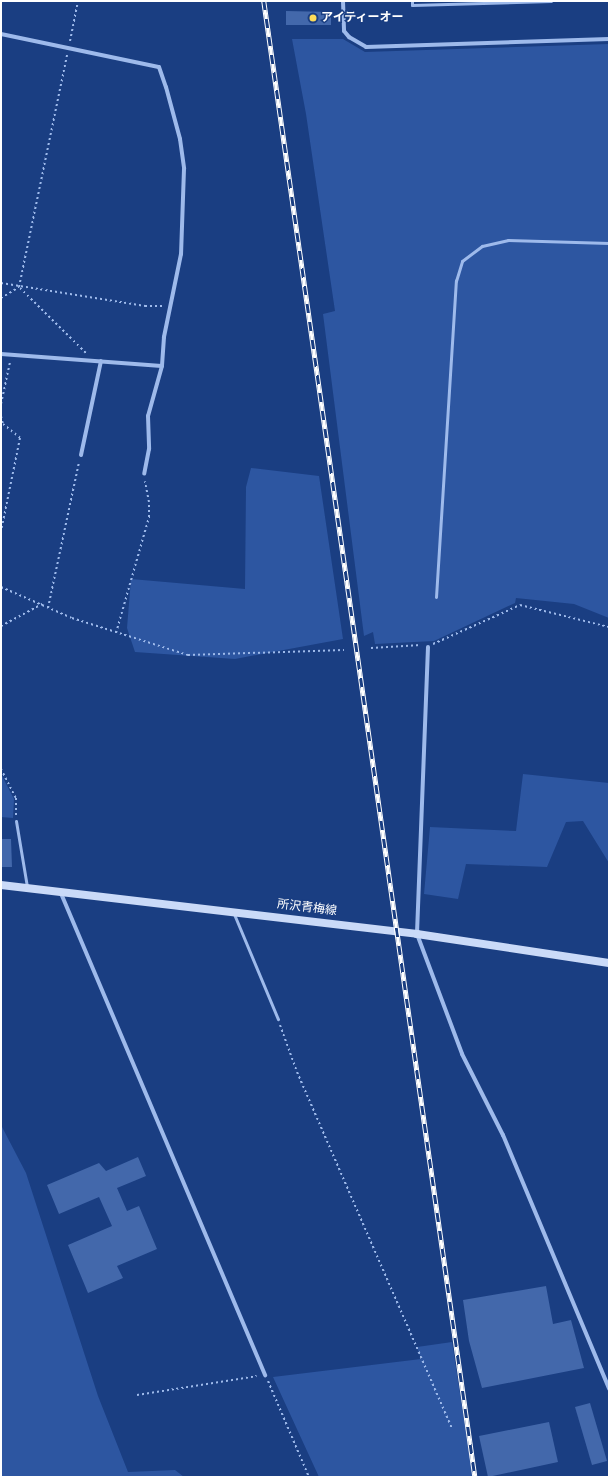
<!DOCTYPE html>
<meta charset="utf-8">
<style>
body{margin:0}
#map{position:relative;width:610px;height:1478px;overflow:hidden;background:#1a3e82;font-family:Rubik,"Noto Sans JP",sans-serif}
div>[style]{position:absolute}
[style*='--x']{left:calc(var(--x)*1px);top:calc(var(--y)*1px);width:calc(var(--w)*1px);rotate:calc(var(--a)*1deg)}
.green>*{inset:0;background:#2d56a1}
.building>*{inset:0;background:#4368ab}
.path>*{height:2px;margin-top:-1px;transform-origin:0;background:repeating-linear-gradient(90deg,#9ebaeb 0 2px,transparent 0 5px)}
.lane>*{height:3px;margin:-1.5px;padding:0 1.5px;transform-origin:1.5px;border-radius:1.5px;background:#9ebaeb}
.street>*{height:4px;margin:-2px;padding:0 2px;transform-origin:2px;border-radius:2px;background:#9ebaeb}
.secondary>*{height:8px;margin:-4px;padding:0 4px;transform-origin:4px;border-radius:4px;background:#cadaf8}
.rail>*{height:4.5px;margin-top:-2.25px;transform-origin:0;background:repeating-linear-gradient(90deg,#1a3e82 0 9px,#fff 0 18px);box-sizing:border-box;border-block:1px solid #fff}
.dots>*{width:11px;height:11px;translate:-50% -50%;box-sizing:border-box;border:2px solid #1a3e82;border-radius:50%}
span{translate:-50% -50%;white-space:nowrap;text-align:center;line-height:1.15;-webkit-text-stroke:3px #1a3e82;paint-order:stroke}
.poi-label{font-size:12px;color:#fff;font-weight:700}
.left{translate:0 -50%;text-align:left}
.street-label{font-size:12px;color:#fff}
.frame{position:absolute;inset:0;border:2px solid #fff;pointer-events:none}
</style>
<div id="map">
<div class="green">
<i style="clip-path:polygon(292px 39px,343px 39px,365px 52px,609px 44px,609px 618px,574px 604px,516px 598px,515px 603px,434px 641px,375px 644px,373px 632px,364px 636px,323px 314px,335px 311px,306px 114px)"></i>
<i style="clip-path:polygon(251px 468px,319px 476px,343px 639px,235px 659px,135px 652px,127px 628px,131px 579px,245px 589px,246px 487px)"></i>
<i style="clip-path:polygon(1px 774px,14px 799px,13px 818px,1px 817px)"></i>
<i style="clip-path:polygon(523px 774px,609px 783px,609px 863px,583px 821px,566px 822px,547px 867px,466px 864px,458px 899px,424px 894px,430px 827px,516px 831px)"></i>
<i style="clip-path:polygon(1px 1125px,26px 1173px,98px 1396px,128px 1472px,175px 1470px,184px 1477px,1px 1477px)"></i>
<i style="clip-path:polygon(452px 1342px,473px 1477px,319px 1477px,273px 1377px,421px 1359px,417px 1347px)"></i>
</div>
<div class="building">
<i style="clip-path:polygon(286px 11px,331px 12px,331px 25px,286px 25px)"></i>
<i style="clip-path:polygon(1px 839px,11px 839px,12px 867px,1px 867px)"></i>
<i style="clip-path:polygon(138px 1157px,146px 1176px,117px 1188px,127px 1211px,139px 1206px,157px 1249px,117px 1266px,123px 1278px,88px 1293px,68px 1245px,112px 1226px,99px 1197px,59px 1214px,47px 1185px,99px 1163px,106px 1171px)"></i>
<i style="clip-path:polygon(546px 1286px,553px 1324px,571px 1320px,584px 1368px,482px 1388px,469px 1341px,463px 1300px)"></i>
<i style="clip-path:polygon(590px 1403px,607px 1461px,592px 1465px,575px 1407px)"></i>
<i style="clip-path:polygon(549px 1422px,558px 1462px,488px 1477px,479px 1436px)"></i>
</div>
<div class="path">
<i style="--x:70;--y:41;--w:41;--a:-78.7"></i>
<i style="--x:1;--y:283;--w:146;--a:9.1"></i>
<i style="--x:145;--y:306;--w:19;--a:0"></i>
<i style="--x:20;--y:288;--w:93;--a:44.6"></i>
<i style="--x:1;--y:298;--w:21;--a:-31"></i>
<i style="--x:19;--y:287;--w:237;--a:-78.3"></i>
<i style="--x:1;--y:404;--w:43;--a:-77.9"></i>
<i style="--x:1;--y:416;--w:8;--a:76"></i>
<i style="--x:3;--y:424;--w:22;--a:39"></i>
<i style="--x:20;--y:438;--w:95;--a:101.5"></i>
<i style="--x:1;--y:587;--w:77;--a:23.6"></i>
<i style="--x:72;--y:618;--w:122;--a:17.7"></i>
<i style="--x:188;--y:655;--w:156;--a:-1.8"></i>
<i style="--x:48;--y:608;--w:149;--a:-78"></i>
<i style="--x:1;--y:626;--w:47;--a:-28.2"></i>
<i style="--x:116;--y:633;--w:121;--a:-74.1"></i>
<i style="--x:149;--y:517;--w:15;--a:-90"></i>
<i style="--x:149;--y:502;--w:21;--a:-101"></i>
<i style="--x:433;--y:644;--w:95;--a:-24.1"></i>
<i style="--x:520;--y:605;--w:92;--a:13.9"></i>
<i style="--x:371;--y:648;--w:50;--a:-3.4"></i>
<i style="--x:1;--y:769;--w:33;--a:63"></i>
<i style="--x:16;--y:798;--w:18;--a:90"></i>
<i style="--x:280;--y:1025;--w:50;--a:70.1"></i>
<i style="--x:297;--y:1072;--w:389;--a:66.5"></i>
<i style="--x:268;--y:1381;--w:104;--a:66.9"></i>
<i style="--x:137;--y:1395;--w:121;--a:-9"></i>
</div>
<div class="lane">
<i style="--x:412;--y:1;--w:4;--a:90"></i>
<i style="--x:412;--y:5;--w:139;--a:-1.6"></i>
<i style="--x:436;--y:597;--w:317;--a:-86.4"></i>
<i style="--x:456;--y:281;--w:21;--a:-73"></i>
<i style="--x:462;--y:261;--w:25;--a:-37"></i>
<i style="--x:482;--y:246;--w:27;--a:-13"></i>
<i style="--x:508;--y:240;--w:101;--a:1.7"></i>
<i style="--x:16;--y:821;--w:67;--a:80.5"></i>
<i style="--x:234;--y:914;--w:114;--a:67.3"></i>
</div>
<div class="street">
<i style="--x:343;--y:1;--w:30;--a:88"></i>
<i style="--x:344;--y:31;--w:8;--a:50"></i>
<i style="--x:349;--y:37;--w:20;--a:30"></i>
<i style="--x:366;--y:47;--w:243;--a:-1.9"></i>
<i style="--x:1;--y:34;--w:161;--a:11.8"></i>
<i style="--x:159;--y:67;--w:21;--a:71"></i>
<i style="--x:166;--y:87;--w:54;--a:74.9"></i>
<i style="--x:180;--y:139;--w:30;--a:82"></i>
<i style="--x:184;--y:169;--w:85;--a:92"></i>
<i style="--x:181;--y:254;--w:85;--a:101.6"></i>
<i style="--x:164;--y:337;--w:29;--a:94"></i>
<i style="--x:162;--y:366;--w:52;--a:105.6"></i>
<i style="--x:148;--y:416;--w:33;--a:88"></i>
<i style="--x:149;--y:449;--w:25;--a:101"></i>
<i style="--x:1;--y:354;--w:161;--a:4.3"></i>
<i style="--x:81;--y:455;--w:96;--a:-78"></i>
<i style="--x:428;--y:647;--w:287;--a:92.2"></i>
<i style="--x:417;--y:934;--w:128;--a:69.4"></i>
<i style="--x:462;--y:1054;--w:91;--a:63.2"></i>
<i style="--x:503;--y:1135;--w:275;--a:67.3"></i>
<i style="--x:60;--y:891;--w:526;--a:67.04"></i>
</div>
<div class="secondary">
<i style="--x:1;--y:885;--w:419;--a:6.7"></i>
<i style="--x:417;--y:934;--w:194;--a:8.6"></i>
</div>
<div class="rail">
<i style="--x:264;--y:1;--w:1491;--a:81.86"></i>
</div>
<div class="dots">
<i style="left:313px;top:18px;background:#fddc59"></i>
</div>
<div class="poi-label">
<span class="left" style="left:321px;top:18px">アイティーオー</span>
</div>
<div class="street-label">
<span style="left:307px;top:908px;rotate:7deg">所沢青梅線</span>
</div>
<div class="frame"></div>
</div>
